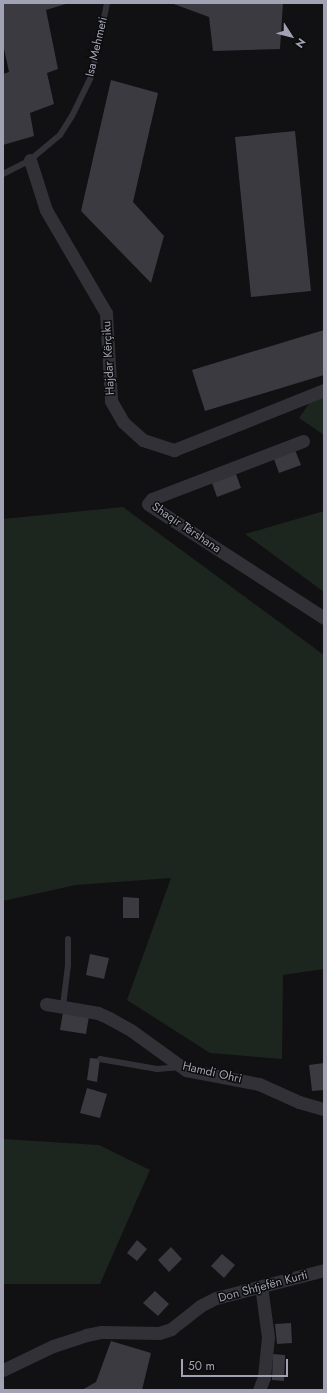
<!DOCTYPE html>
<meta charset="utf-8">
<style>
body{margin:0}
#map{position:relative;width:327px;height:1393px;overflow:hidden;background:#111012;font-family:Jost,sans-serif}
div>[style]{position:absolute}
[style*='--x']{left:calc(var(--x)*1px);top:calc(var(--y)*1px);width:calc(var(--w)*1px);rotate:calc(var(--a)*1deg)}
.green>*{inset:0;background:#1d251f}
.building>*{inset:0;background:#3a3a40}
.lane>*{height:6px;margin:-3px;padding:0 3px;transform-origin:3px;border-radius:3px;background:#313137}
.street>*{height:13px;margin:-6.5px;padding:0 6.5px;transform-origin:6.5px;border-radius:6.5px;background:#313137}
span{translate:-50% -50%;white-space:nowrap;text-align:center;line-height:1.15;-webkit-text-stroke:3px #0c0c0d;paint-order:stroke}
.street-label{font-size:12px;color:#a1a3b4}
.frame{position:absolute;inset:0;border:4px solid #a1a3b4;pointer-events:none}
.north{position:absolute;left:271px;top:16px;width:40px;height:40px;-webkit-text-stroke:3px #0c0c0d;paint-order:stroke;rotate:126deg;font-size:11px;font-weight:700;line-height:16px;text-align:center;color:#a1a3b4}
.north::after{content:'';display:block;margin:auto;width:14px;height:18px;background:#a1a3b4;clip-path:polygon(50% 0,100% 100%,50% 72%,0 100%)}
.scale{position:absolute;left:181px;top:1359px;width:107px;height:18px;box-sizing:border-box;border:2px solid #a1a3b4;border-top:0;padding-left:5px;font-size:12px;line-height:14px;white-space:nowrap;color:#a1a3b4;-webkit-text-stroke:3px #0c0c0d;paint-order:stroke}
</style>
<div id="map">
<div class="green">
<i style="clip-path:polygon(324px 382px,324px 435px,299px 418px)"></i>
<i style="clip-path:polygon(123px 507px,324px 655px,324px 969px,283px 975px,282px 1059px,210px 1053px,127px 1000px,171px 878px,76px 885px,3px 901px,3px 519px)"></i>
<i style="clip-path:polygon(324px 511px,324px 592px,245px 534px)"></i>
<i style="clip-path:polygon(3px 1139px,99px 1145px,150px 1170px,100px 1284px,3px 1284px)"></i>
</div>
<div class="building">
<i style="clip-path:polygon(3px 3px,69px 3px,46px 10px,58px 69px,47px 73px,54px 104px,30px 113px,34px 136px,3px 145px,3px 74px,9px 72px,3px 44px)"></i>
<i style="clip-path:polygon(171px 3px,283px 3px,280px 49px,213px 51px,209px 17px)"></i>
<i style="clip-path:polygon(111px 80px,158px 93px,133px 202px,164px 236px,151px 283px,81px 211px)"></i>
<i style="clip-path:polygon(295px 131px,311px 291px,251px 297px,235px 137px)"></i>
<i style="clip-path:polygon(324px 330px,324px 375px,205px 411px,192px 370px)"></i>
<i style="clip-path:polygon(295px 450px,301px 465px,279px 473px,274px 459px)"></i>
<i style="clip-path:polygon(236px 474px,241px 488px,217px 497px,212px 483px)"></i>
<i style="clip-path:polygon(123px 897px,139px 898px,139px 918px,123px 918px)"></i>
<i style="clip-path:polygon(90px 954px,109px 958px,104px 979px,86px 975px)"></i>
<i style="clip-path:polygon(63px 1012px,89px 1016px,86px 1034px,60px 1030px)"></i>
<i style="clip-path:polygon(90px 1058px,100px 1059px,97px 1082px,87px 1080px)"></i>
<i style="clip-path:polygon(324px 1063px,324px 1090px,312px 1091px,309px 1065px)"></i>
<i style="clip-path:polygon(87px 1088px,107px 1094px,100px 1118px,80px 1113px)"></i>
<i style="clip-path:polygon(137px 1240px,147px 1249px,137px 1261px,127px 1253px)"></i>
<i style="clip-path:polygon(171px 1247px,182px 1259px,169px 1272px,158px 1260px)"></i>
<i style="clip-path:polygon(222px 1254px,235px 1265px,224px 1278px,211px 1266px)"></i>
<i style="clip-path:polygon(155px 1291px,169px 1304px,158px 1316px,143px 1303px)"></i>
<i style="clip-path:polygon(291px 1323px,292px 1343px,277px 1344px,275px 1324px)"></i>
<i style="clip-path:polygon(111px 1341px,151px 1353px,142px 1390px,82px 1390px,96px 1382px)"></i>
<i style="clip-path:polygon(273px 1354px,285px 1355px,284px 1381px,272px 1380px)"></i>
</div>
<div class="lane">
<i style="--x:3;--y:174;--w:30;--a:-27"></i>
<i style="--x:30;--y:160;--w:39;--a:-40"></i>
<i style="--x:60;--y:135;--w:22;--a:-58"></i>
<i style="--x:72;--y:116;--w:46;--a:-64"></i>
<i style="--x:92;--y:75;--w:74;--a:-78.2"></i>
<i style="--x:63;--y:1006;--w:41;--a:-83"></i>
<i style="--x:68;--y:965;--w:26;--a:-90"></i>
<i style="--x:100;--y:1059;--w:58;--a:10"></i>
<i style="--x:157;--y:1069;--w:21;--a:-5"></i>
</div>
<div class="street">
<i style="--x:30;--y:160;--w:52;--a:72.3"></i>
<i style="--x:46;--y:210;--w:119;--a:59.8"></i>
<i style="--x:106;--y:313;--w:88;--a:86.7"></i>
<i style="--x:111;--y:401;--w:24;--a:60"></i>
<i style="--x:123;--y:422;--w:27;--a:42"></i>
<i style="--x:143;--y:440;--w:33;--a:18"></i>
<i style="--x:174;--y:450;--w:162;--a:-21.8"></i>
<i style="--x:303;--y:441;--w:162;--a:159"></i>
<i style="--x:152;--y:499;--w:6;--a:129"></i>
<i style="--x:148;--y:504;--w:210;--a:32.9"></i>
<i style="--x:46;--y:1004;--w:53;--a:9.8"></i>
<i style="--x:98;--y:1013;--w:12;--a:24"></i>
<i style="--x:109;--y:1018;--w:26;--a:29"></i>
<i style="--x:132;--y:1031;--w:67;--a:35.8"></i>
<i style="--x:186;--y:1070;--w:74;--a:10.9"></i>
<i style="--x:259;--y:1084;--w:44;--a:24.2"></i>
<i style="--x:299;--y:1102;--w:26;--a:16"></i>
<i style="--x:3;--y:1370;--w:55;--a:-25.6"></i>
<i style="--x:53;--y:1346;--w:35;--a:-18"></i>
<i style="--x:86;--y:1335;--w:16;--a:-11"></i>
<i style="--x:102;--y:1332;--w:57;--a:1"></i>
<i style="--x:159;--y:1333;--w:13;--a:-18"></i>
<i style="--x:171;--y:1329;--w:37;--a:-38"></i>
<i style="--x:200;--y:1306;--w:18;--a:-27"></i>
<i style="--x:216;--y:1298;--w:112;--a:-14.5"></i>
<i style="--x:259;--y:1390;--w:14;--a:-69"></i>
<i style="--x:264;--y:1377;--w:40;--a:-84.3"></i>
<i style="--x:268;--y:1337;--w:51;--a:-97.8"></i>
</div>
<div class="street-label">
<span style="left:97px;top:47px;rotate:-77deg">Isa Mehmeti</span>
<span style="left:109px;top:358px;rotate:-93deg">Hajdar Kërçiku</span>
<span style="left:186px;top:528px;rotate:34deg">Shaqir Tërshana</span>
<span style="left:212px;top:1073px;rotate:13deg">Hamdi Ohri</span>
<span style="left:263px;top:1287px;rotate:-15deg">Don Shtjefën Kurti</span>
</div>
<div class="frame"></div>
<div class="north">N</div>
<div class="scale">50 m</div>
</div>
